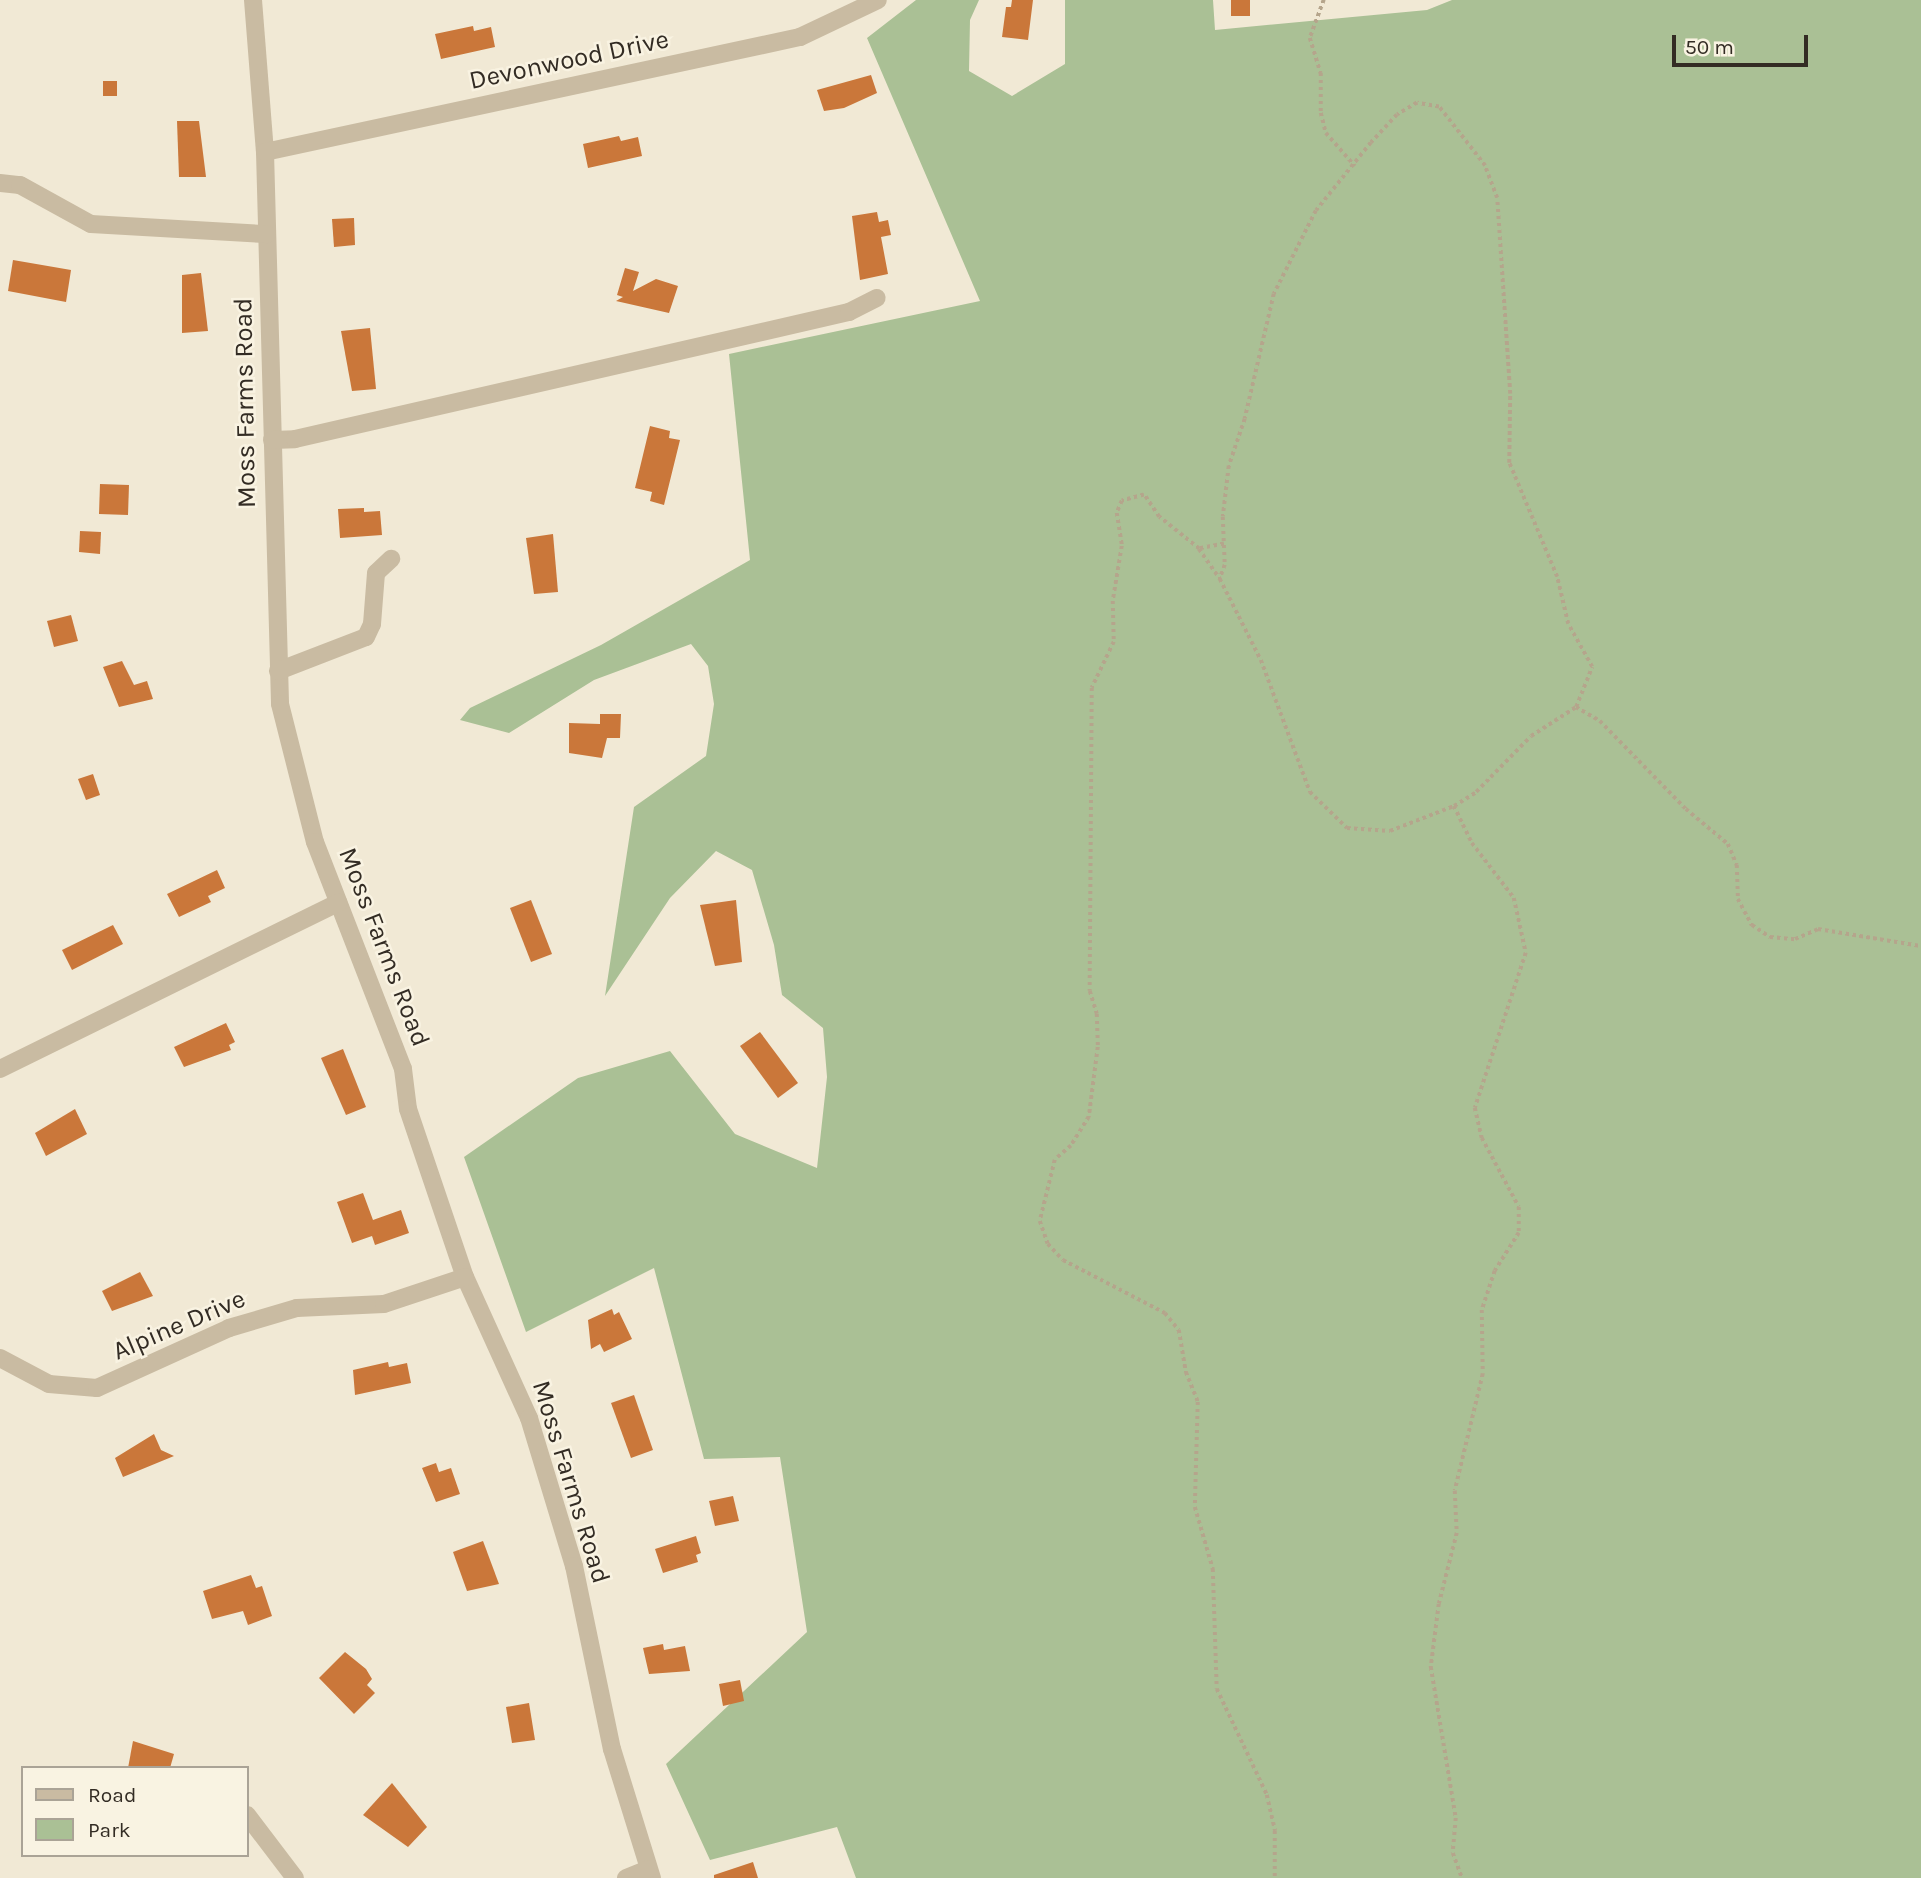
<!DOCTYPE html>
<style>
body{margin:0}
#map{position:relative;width:1921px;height:1878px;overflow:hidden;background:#f1e9d5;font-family:Karla,sans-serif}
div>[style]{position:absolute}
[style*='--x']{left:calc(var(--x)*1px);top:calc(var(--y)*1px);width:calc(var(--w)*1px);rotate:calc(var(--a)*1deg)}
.green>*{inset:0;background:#aac095}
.building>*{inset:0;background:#ca773a}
.path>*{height:3.5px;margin-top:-1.75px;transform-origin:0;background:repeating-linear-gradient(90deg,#b5a58c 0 3.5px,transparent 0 7px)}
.minor>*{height:18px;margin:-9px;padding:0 9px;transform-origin:9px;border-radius:9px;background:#c9bba2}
span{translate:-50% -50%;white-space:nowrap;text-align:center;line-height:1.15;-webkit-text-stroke:5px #f9f3e2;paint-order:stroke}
.street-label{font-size:26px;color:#332c24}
.legend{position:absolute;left:21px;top:1766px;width:228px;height:91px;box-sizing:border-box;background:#f9f3e2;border:2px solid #aaa396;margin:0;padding:9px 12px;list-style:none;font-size:21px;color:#332c24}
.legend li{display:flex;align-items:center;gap:14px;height:35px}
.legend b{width:35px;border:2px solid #aaa396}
.scale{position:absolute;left:1672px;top:35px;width:136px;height:32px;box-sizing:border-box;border:4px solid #332c24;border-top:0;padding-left:9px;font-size:21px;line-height:24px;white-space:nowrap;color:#332c24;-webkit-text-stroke:5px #f9f3e2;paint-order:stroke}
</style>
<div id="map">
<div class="green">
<i style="clip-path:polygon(916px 0,979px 0,970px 20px,969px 71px,1012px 96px,1065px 64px,1065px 0,1213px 0,1215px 30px,1427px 10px,1452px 0,1921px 0,1921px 1878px,856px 1878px,837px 1827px,710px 1860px,666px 1764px,807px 1632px,780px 1457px,704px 1459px,654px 1268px,526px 1332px,464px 1157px,578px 1078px,670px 1051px,735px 1134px,817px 1168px,827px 1077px,823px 1028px,782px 995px,774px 945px,752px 870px,716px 851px,670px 898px,605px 996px,634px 807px,706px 756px,714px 704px,708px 666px,691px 644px,594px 680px,509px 733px,460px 720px,470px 708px,601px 645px,750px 560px,729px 354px,980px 301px,867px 38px)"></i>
</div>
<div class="building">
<i style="clip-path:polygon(1012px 0,1033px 0,1028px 40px,1002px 37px,1006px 7px,1011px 7px)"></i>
<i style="clip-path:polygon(1231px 0,1250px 0,1250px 16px,1231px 16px)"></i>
<i style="clip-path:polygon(473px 26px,474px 31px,491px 27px,495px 47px,441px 59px,435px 34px)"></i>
<i style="clip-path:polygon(871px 75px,877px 93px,844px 108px,824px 111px,817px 90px)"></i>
<i style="clip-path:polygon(103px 81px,117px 81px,117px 96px,103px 96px)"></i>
<i style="clip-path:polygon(177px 121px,199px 121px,206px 177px,179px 177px)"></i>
<i style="clip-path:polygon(619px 136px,621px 141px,638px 137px,642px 156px,588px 168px,583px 144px)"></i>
<i style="clip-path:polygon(877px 212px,879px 222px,888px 220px,891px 235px,881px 237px,888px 274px,860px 280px,852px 216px)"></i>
<i style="clip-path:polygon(354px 218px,355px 245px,334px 247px,332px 219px)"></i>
<i style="clip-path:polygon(13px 260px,71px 270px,66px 302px,8px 291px)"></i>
<i style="clip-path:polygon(625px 268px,639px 272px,633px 291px,656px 279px,678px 286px,669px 313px,616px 301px,623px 297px,617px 295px)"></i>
<i style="clip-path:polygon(201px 273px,208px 331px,182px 333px,182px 275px)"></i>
<i style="clip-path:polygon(370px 328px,376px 389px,352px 391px,341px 331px)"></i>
<i style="clip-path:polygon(650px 426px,670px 431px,669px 438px,680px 440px,664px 505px,650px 501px,652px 492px,635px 488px)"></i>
<i style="clip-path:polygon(100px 484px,129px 485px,128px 515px,99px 514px)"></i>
<i style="clip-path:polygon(364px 508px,364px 512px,380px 511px,382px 535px,340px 538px,338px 509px)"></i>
<i style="clip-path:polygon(80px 531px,101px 532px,100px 554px,79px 552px)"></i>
<i style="clip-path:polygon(553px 534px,558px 592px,534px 594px,526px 538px)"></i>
<i style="clip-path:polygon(71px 615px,78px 641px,54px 647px,47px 621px)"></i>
<i style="clip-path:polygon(122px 661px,134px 685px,147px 681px,153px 699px,119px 707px,103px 667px)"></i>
<i style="clip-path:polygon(600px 714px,621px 714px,620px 738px,607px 738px,602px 758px,569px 753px,569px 723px,600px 724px)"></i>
<i style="clip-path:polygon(93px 774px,100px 795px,86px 800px,78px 779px)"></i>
<i style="clip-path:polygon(217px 870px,225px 888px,208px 896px,211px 902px,179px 917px,167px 894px)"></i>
<i style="clip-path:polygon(531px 900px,552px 954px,531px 962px,510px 908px)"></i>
<i style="clip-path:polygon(736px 900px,742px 962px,715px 966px,700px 905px)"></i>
<i style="clip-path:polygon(113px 925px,123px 944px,72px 970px,62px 950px)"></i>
<i style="clip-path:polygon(226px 1023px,235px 1042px,229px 1045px,231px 1050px,184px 1067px,174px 1047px)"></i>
<i style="clip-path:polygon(760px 1032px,798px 1083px,778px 1098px,740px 1046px)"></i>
<i style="clip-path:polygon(343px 1049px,366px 1107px,346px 1115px,321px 1058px)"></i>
<i style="clip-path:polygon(75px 1109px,87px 1134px,46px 1156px,35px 1133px)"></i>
<i style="clip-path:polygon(363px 1193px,373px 1220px,401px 1210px,409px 1233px,375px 1245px,372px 1236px,352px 1243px,337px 1202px)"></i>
<i style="clip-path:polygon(140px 1272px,153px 1296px,112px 1311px,102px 1291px)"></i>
<i style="clip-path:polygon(612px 1309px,614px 1315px,619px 1312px,632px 1339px,604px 1352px,600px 1344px,591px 1349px,588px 1320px)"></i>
<i style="clip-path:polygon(388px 1362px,389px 1367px,407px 1363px,411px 1383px,355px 1395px,353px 1370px)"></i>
<i style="clip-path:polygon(634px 1395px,653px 1450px,631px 1458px,611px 1403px)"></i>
<i style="clip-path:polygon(154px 1434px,161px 1450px,174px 1456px,123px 1477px,115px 1458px)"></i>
<i style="clip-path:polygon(436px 1463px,439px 1472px,451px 1468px,460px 1494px,436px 1502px,422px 1468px)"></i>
<i style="clip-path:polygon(733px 1496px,739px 1521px,715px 1526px,709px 1501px)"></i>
<i style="clip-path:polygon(696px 1536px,701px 1553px,696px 1555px,698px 1562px,663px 1573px,655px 1549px)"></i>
<i style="clip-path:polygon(483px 1541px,499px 1584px,467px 1591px,453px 1552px)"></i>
<i style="clip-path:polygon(251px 1575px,256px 1588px,262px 1586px,272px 1616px,248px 1625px,243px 1611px,212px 1619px,203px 1591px)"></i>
<i style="clip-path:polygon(663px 1644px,664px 1650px,685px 1646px,690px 1671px,649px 1674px,643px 1648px)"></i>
<i style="clip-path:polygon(345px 1652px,366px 1669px,372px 1679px,367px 1685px,375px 1693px,354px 1714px,319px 1678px)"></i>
<i style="clip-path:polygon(740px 1680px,744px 1701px,723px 1706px,719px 1684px)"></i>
<i style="clip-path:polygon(529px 1703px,535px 1740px,512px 1743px,506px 1707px)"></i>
<i style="clip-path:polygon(133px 1741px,174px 1754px,170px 1768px,128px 1768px)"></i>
<i style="clip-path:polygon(392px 1783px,427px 1827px,408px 1847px,363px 1815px)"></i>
<i style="clip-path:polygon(753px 1862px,758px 1878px,714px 1878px,714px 1875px)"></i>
</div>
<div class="path">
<i style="--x:1324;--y:0;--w:40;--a:110.2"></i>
<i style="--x:1310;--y:38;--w:37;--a:73"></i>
<i style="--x:1321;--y:73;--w:40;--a:90"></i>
<i style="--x:1321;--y:113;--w:21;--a:76"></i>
<i style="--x:1326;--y:133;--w:44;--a:48.7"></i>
<i style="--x:1224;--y:544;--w:25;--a:169"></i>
<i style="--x:1199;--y:549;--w:51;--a:-141.3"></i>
<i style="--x:1159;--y:517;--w:27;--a:-124"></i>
<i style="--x:1144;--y:495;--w:23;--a:165"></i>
<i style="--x:1122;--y:501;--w:13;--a:113"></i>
<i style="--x:1117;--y:513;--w:33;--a:81"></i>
<i style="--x:1122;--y:546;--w:56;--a:99.3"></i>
<i style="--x:1113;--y:601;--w:41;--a:88.6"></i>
<i style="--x:1114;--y:642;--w:51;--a:115.6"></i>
<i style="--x:1092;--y:688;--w:303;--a:90.4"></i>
<i style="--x:1090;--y:991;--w:24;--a:73"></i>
<i style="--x:1097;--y:1014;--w:33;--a:88"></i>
<i style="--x:1098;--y:1047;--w:71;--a:97.3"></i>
<i style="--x:1089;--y:1117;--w:34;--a:122"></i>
<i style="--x:1071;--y:1146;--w:21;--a:139"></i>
<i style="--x:1055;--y:1160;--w:63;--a:103.8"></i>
<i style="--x:1040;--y:1221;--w:24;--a:71"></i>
<i style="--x:1048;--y:1244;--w:22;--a:47"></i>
<i style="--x:1063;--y:1260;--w:115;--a:27.5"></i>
<i style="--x:1165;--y:1313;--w:22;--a:51"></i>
<i style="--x:1179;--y:1330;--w:43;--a:80.5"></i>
<i style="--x:1186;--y:1372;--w:32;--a:68"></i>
<i style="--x:1198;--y:1402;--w:105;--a:91.6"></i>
<i style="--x:1195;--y:1507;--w:65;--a:73.8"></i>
<i style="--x:1213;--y:1569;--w:120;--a:88.1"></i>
<i style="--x:1217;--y:1689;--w:117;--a:64.7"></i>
<i style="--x:1267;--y:1795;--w:37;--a:77"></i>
<i style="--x:1275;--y:1831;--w:47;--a:90"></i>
<i style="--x:1199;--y:549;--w:37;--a:55"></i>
<i style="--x:1220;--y:579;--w:91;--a:63.2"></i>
<i style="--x:1261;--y:660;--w:141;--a:69.6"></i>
<i style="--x:1310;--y:792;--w:52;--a:44.2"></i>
<i style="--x:1347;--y:828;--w:43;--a:4"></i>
<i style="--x:1390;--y:831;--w:69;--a:-21.3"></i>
<i style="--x:1454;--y:806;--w:26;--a:-32"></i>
<i style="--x:1476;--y:792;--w:78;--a:-45.5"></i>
<i style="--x:1531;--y:736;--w:54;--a:-32.8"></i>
<i style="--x:1576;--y:707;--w:43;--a:-68.2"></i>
<i style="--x:1592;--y:667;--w:49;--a:-119.2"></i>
<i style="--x:1568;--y:624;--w:48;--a:-103.2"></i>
<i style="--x:1557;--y:577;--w:124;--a:-112.8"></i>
<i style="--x:1509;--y:463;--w:69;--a:-89.2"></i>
<i style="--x:1510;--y:394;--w:196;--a:-93.8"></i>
<i style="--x:1497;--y:198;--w:34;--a:-111"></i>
<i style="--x:1485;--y:166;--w:75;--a:-127.9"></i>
<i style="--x:1439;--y:107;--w:22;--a:-170"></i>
<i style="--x:1417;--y:103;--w:23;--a:149"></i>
<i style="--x:1397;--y:115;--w:38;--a:133"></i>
<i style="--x:1371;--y:143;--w:87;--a:129"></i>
<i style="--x:1316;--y:211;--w:93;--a:116.8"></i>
<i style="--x:1274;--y:294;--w:128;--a:103.1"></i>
<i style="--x:1245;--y:419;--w:50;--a:108.8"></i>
<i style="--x:1229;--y:466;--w:51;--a:96.7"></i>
<i style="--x:1223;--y:517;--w:48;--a:87.6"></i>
<i style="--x:1225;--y:565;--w:15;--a:110"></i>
<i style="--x:1576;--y:707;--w:28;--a:30"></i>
<i style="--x:1600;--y:721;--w:123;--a:45.7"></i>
<i style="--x:1686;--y:809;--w:55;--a:39.8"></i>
<i style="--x:1728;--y:844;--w:23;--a:67"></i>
<i style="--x:1737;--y:865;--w:34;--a:88"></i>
<i style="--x:1738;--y:899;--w:30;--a:62"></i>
<i style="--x:1752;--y:925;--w:22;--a:34"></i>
<i style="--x:1770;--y:937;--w:25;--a:5"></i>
<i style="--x:1795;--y:939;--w:25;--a:-23"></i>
<i style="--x:1818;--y:929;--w:104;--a:9.4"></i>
<i style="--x:1454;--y:806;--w:41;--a:64.1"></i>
<i style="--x:1472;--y:843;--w:69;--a:52.6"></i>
<i style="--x:1514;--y:898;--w:56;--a:77.7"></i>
<i style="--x:1526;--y:953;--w:163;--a:108.2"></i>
<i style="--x:1475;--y:1108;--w:31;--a:77"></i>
<i style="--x:1482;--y:1138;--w:78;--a:61.8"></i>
<i style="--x:1519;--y:1207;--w:26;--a:90"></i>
<i style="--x:1519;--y:1233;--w:45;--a:122.3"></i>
<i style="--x:1495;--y:1271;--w:41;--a:108.4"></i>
<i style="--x:1482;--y:1310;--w:64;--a:89.1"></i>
<i style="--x:1483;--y:1374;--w:120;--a:103.5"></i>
<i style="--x:1455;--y:1491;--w:42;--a:87.3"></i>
<i style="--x:1457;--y:1533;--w:73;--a:104.2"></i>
<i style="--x:1439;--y:1604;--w:64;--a:97.2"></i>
<i style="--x:1431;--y:1667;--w:153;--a:80.6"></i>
<i style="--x:1456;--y:1818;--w:35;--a:95"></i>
<i style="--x:1453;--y:1853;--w:27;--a:70"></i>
</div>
<div class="minor">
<i style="--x:253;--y:0;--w:152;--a:85.5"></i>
<i style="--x:265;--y:152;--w:552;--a:88.44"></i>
<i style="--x:280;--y:704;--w:142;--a:75.8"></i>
<i style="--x:315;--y:842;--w:243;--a:68.8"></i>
<i style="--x:403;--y:1069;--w:40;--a:82.9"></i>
<i style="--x:408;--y:1109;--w:177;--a:71.3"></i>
<i style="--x:465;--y:1277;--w:155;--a:65.6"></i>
<i style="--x:529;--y:1418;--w:155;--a:73.1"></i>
<i style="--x:574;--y:1566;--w:187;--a:78.3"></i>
<i style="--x:612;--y:1749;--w:135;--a:72.8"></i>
<i style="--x:265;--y:152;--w:547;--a:-12.13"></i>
<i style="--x:800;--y:37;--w:86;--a:-25.4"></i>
<i style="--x:0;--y:183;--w:20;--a:6"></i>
<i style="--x:20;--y:185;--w:81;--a:28.8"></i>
<i style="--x:91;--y:224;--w:176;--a:3.3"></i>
<i style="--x:272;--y:440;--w:23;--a:-2"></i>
<i style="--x:295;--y:439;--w:568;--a:-12.91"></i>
<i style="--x:849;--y:312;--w:31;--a:-27"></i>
<i style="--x:278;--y:671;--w:94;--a:-21.1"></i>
<i style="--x:366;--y:637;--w:14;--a:-65"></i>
<i style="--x:372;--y:624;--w:51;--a:-85.5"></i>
<i style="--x:376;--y:573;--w:21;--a:-43"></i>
<i style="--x:0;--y:1069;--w:377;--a:-26.2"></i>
<i style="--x:0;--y:1358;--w:55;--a:28"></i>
<i style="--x:49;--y:1384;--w:48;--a:4.8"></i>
<i style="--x:97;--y:1388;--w:145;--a:-24.4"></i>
<i style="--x:229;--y:1328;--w:71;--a:-16.4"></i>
<i style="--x:297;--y:1308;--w:87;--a:-2.6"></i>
<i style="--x:384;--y:1304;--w:85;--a:-18.4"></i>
<i style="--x:247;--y:1815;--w:79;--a:52.7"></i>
<i style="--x:626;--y:1878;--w:24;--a:-22"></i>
</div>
<div class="street-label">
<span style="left:569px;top:60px;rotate:-12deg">Devonwood Drive</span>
<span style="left:245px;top:403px;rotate:-91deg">Moss Farms Road</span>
<span style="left:384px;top:947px;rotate:69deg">Moss Farms Road</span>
<span style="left:179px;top:1325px;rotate:-23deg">Alpine Drive</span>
<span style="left:571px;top:1482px;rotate:73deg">Moss Farms Road</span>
</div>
<ul class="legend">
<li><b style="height:9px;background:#c9bba2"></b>Road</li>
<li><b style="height:19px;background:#aac095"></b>Park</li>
</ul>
<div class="scale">50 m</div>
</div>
